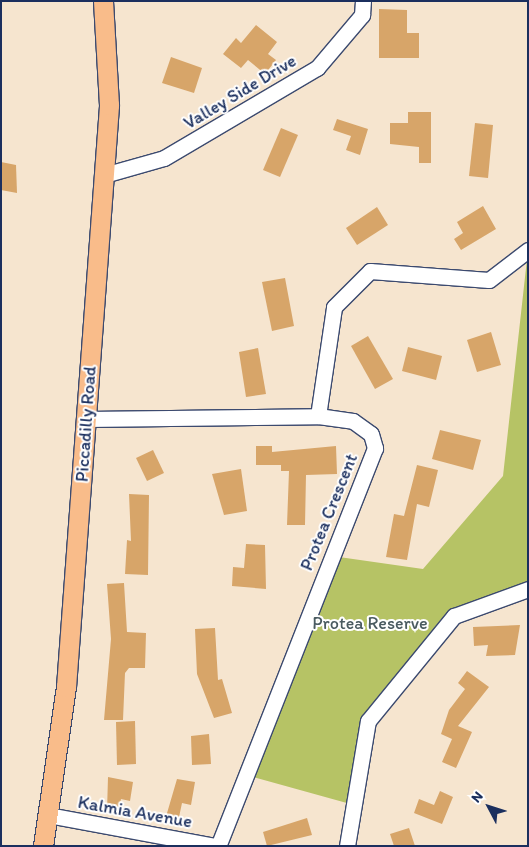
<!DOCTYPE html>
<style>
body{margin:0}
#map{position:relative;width:529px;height:847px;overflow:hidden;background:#f6e5cf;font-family:Itim,sans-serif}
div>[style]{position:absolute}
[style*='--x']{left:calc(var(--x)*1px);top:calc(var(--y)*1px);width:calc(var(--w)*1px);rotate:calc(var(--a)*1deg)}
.green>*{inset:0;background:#b6c365}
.building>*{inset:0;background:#d7a569}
.roads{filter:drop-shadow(1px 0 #3c4a6f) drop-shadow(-1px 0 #3c4a6f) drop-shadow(0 1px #3c4a6f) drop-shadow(0 -1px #3c4a6f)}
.minor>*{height:15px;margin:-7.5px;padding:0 7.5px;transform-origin:7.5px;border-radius:7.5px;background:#fff}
.major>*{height:19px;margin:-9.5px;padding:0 9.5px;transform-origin:9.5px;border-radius:9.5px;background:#f9bc8a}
span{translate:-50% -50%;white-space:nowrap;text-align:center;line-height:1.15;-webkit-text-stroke:4px #fff;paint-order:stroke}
.street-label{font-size:18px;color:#1b2f5e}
.park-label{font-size:18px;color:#4a5b60}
.frame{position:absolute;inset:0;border:2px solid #1b2f5e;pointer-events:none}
.north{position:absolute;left:464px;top:782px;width:50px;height:50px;-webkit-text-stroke:4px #fff;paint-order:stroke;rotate:310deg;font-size:14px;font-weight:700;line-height:20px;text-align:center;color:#1b2f5e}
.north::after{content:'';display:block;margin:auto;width:18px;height:22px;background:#1b2f5e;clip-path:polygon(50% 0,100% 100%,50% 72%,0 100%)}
</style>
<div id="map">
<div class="green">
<i style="clip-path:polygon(528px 250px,528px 589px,454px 616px,369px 721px,354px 805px,246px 775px,332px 556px,423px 569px,503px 476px)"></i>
</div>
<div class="building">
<i style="clip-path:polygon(379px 9px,407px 10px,407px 33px,419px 33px,419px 58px,379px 58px)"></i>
<i style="clip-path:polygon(256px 25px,277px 42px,268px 54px,276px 60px,265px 74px,248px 60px,241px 68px,223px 54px,236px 38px,241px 43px)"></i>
<i style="clip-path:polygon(171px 57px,202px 68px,194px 93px,162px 83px)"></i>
<i style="clip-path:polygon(408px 112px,431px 112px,431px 163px,419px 163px,419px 147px,390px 144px,390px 123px,408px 123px)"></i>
<i style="clip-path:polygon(337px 119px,368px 129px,360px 155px,346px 150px,351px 136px,333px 130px)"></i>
<i style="clip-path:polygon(475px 123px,493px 125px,488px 178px,469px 176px)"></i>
<i style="clip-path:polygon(281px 128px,298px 135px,280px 177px,263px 170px)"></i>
<i style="clip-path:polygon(1px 162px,16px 165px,17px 193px,1px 190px)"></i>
<i style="clip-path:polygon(483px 206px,496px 229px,461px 250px,454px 239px,463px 233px,457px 222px)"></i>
<i style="clip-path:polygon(377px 207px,388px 225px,357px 245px,346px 228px)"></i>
<i style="clip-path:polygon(285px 278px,294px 326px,272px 331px,262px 282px)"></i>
<i style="clip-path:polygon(491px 332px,501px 365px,477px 372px,467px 340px)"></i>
<i style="clip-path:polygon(368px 336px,393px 379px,375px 389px,351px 346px)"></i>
<i style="clip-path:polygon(408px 347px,442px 356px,436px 380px,402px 371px)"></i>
<i style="clip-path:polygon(258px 348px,266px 394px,246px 397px,239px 352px)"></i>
<i style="clip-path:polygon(440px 430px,481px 440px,473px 470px,432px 459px)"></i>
<i style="clip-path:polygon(256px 446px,272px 446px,272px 452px,336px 446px,337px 474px,306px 475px,305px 525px,287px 525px,289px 471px,281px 471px,281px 465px,256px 465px)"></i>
<i style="clip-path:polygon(153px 450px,164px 473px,147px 481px,136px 458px)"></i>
<i style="clip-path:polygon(417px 465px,438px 470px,429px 507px,417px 504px,407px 560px,386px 557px,394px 514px,404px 516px)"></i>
<i style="clip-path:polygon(241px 469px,247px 511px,224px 515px,212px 474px)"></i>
<i style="clip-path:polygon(129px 494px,149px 495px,148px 575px,125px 574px,127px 540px,131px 541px)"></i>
<i style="clip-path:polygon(246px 544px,265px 545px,266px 589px,232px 586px,233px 567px,244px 568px)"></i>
<i style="clip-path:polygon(124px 583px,127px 632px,146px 633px,145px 668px,129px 668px,125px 673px,123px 720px,104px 720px,111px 639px,107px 584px)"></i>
<i style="clip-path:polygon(520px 625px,515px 655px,486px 656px,488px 645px,474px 646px,473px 627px)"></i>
<i style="clip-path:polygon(215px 628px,218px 680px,222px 679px,232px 713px,214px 718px,197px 674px,195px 629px)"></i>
<i style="clip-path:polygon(467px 671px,489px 687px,458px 726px,472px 732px,456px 768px,442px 762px,452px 739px,441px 734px,449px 710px,465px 689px,458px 683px)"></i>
<i style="clip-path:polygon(135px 721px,136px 764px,117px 765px,116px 722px)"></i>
<i style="clip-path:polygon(209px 734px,211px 764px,192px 765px,191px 736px)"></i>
<i style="clip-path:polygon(108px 777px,133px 782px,130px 801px,121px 799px,118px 813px,107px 811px)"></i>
<i style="clip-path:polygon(177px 779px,195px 782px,191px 805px,182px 803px,178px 822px,165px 820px)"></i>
<i style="clip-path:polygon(440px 791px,453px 797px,442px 824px,414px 813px,419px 799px,434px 805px)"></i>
<i style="clip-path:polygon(307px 818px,312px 835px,267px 846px,263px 832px)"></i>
<i style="clip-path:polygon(409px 828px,415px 846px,394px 846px,390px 834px)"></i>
</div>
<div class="roads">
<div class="minor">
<i style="--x:104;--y:175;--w:62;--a:-15.8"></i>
<i style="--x:164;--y:158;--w:178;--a:-30.5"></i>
<i style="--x:317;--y:68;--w:70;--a:-49.7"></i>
<i style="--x:362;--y:15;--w:14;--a:-86"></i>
<i style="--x:318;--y:416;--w:110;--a:-81.6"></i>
<i style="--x:334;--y:307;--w:51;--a:-45"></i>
<i style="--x:370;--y:271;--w:119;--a:4.3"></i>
<i style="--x:489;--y:280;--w:49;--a:-37.6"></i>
<i style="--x:86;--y:419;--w:232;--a:-0.7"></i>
<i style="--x:318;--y:416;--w:35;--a:8"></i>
<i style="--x:353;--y:421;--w:22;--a:36"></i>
<i style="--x:371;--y:434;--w:15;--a:74"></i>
<i style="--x:375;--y:448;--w:428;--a:111.5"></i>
<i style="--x:48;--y:815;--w:170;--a:10.5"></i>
<i style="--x:347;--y:846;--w:127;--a:-80.5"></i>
<i style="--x:368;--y:721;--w:136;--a:-50.7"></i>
<i style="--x:454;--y:616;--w:79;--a:-20"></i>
</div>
<div class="major">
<i style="--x:43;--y:846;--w:161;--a:-81.8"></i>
<i style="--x:66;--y:687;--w:584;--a:-85.77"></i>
<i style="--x:109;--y:105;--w:104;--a:-93.3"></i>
</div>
</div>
<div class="street-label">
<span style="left:240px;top:92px;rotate:-31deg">Valley Side Drive</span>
<span style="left:86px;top:424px;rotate:-86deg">Piccadilly Road</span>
<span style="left:329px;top:512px;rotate:-68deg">Protea Crescent</span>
<span style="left:135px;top:812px;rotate:10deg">Kalmia Avenue</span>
</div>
<div class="park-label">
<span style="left:370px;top:623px">Protea Reserve</span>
</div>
<div class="frame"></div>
<div class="north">N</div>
</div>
